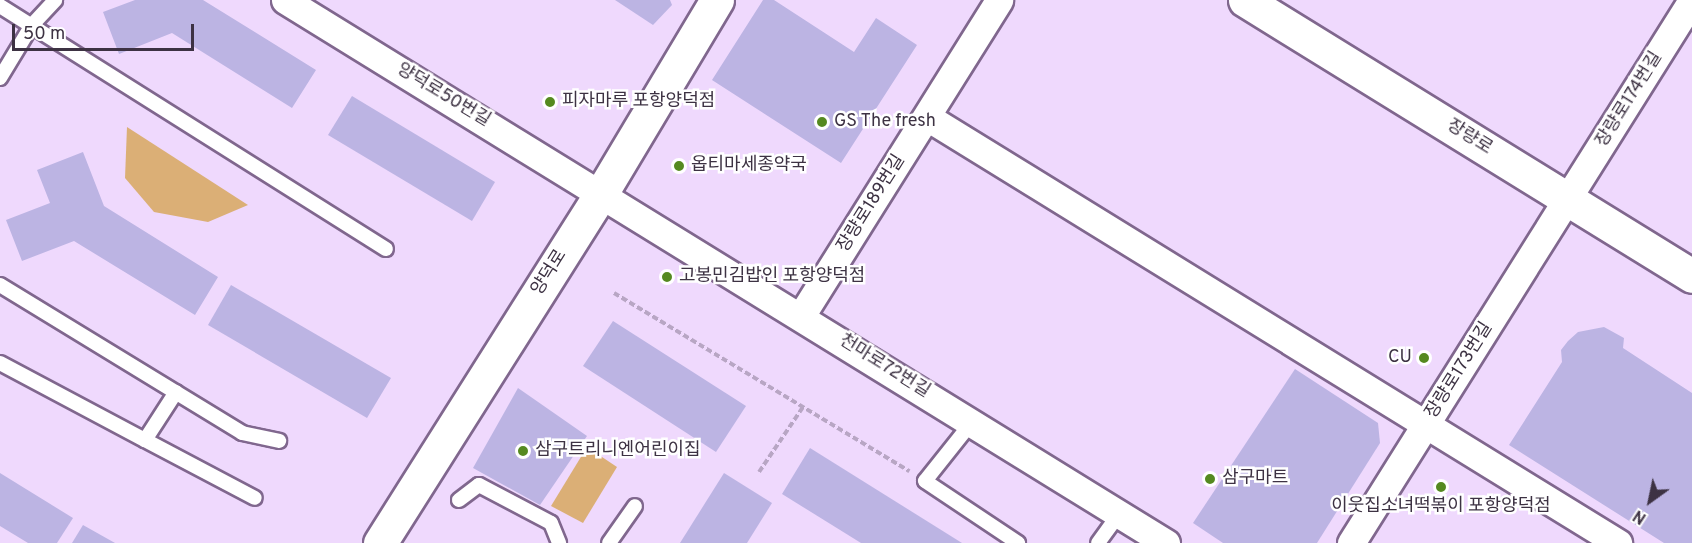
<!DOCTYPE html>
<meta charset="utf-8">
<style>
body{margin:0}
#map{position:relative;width:1692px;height:543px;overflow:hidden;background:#efd9fd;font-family:Overpass,"Noto Sans KR",sans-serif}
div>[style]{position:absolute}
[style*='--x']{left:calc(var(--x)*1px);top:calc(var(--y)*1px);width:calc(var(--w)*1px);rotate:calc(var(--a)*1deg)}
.green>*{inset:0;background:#dbaf76}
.building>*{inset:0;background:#bcb4e3}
.path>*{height:4px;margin-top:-2px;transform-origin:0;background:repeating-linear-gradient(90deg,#b8a6c4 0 6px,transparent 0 9px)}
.roads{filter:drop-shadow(2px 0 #80678e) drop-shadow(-2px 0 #80678e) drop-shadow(0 2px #80678e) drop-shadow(0 -2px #80678e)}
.service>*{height:14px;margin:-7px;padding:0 7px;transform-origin:7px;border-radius:7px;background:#fff}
.minor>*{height:27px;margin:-13.5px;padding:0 13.5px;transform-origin:13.5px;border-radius:13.5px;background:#fff}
.tertiary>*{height:33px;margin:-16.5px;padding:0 16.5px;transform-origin:16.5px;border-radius:16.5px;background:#fff}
.dots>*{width:16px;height:16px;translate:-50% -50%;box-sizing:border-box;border:3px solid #fff;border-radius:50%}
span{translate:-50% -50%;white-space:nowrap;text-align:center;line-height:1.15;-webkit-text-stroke:5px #fff;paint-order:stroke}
.street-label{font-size:18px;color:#3d3243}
.poi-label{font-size:18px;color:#3d3243}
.left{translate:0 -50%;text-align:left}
.right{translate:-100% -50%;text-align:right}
.north{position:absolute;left:1620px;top:471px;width:60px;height:60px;-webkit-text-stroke:4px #fff;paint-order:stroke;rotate:213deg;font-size:16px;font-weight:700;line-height:24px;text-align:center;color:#3d3243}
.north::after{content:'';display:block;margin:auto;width:21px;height:27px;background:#3d3243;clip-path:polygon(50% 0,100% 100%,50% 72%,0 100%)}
.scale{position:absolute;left:12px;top:24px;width:182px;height:27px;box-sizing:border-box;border:3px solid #3d3243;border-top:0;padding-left:8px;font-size:18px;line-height:21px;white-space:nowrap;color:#3d3243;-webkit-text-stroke:4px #fff;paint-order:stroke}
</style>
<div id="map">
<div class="green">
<i style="clip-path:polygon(127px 127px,248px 205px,208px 222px,154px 212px,125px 178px)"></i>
<i style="clip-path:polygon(587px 447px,617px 467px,583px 523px,551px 506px)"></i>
</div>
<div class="building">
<i style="clip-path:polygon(135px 0,203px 0,316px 70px,292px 108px,172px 33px,119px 54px,103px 12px)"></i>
<i style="clip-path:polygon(615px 0,670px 0,672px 5px,653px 25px)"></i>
<i style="clip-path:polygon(763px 0,774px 0,854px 52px,876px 18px,917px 45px,841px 163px,712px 80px)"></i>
<i style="clip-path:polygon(352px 96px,495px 182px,472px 221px,328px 135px)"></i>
<i style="clip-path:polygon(83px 152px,104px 206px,218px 277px,195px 315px,74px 241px,22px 261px,6px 220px,50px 203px,37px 170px)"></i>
<i style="clip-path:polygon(231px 285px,391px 378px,367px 418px,208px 325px)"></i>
<i style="clip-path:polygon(613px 321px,746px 406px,716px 452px,583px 366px)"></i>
<i style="clip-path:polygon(1604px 327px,1624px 338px,1623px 348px,1692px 393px,1692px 543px,1664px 543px,1509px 445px,1562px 362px,1561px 350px,1568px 341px,1578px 332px)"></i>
<i style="clip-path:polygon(1295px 369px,1378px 423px,1380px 443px,1317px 543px,1223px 543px,1193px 523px)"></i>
<i style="clip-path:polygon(518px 388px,587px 436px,540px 505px,473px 468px)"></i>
<i style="clip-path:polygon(810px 448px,962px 543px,861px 543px,782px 494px)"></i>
<i style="clip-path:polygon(0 473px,73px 518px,57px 543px,28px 543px,0 526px)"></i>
<i style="clip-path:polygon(724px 473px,772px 503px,747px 543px,680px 543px)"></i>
<i style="clip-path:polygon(83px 525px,115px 543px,72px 543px)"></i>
</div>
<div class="path">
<i style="--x:614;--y:293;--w:345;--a:31.1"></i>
<i style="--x:759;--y:472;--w:78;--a:-55.9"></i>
</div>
<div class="roads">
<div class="service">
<i style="--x:0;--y:6;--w:456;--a:32.2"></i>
<i style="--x:0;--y:78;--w:62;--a:-58.9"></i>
<i style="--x:32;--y:25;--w:34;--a:-47"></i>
<i style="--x:0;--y:285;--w:284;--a:31.4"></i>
<i style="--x:242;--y:433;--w:38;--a:12"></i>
<i style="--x:0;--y:363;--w:164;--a:28"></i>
<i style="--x:145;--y:440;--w:57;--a:-57.1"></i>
<i style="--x:972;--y:422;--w:75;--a:128.5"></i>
<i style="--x:925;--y:481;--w:112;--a:33.7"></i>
<i style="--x:145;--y:440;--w:124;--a:27.8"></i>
<i style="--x:459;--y:500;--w:25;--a:-37"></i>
<i style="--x:479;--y:485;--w:81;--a:27.8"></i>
<i style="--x:551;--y:523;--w:22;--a:68"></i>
<i style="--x:609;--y:543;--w:45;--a:-54.9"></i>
<i style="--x:1098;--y:543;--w:36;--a:-54"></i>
</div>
<div class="minor">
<i style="--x:285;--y:0;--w:1035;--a:31.65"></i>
<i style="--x:927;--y:117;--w:812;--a:31.65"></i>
<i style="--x:801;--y:316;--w:373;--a:-57.9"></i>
<i style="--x:1351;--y:543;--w:641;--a:-57.87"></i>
</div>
<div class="tertiary">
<i style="--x:1245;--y:0;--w:525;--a:31.69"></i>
<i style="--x:380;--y:543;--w:415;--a:-57.7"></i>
<i style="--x:602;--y:192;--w:224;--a:-59.1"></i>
</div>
</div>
<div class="dots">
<i style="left:550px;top:102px;background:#558920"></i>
<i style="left:822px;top:122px;background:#558920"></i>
<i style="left:679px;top:166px;background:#558920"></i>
<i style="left:667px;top:277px;background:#558920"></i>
<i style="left:1424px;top:358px;background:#558920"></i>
<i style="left:523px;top:451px;background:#558920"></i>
<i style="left:1210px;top:479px;background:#558920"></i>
<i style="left:1441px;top:487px;background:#558920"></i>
</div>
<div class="street-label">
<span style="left:443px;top:96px;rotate:31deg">양덕로50번길</span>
<span style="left:1630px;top:100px;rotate:-58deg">장량로174번길</span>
<span style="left:1469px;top:138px;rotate:32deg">장량로</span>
<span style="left:872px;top:204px;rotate:-58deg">장량로189번길</span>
<span style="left:550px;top:273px;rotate:-58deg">양덕로</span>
<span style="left:884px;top:367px;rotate:32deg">천마로72번길</span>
<span style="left:1460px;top:371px;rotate:-58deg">장량로173번길</span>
</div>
<div class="poi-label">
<span class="left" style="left:562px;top:102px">피자마루 포항양덕점</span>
<span class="left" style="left:834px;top:122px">GS The fresh</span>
<span class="left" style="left:691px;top:166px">옵티마세종약국</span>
<span class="left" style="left:679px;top:277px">고봉민김밥인 포항양덕점</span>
<span class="right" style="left:1412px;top:358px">CU</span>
<span class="left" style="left:535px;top:451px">삼구트리니엔어린이집</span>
<span class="left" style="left:1222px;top:479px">삼구마트</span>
<span style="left:1441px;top:507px">이웃집소녀떡볶이 포항양덕점</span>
</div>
<div class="north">N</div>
<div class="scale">50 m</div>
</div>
